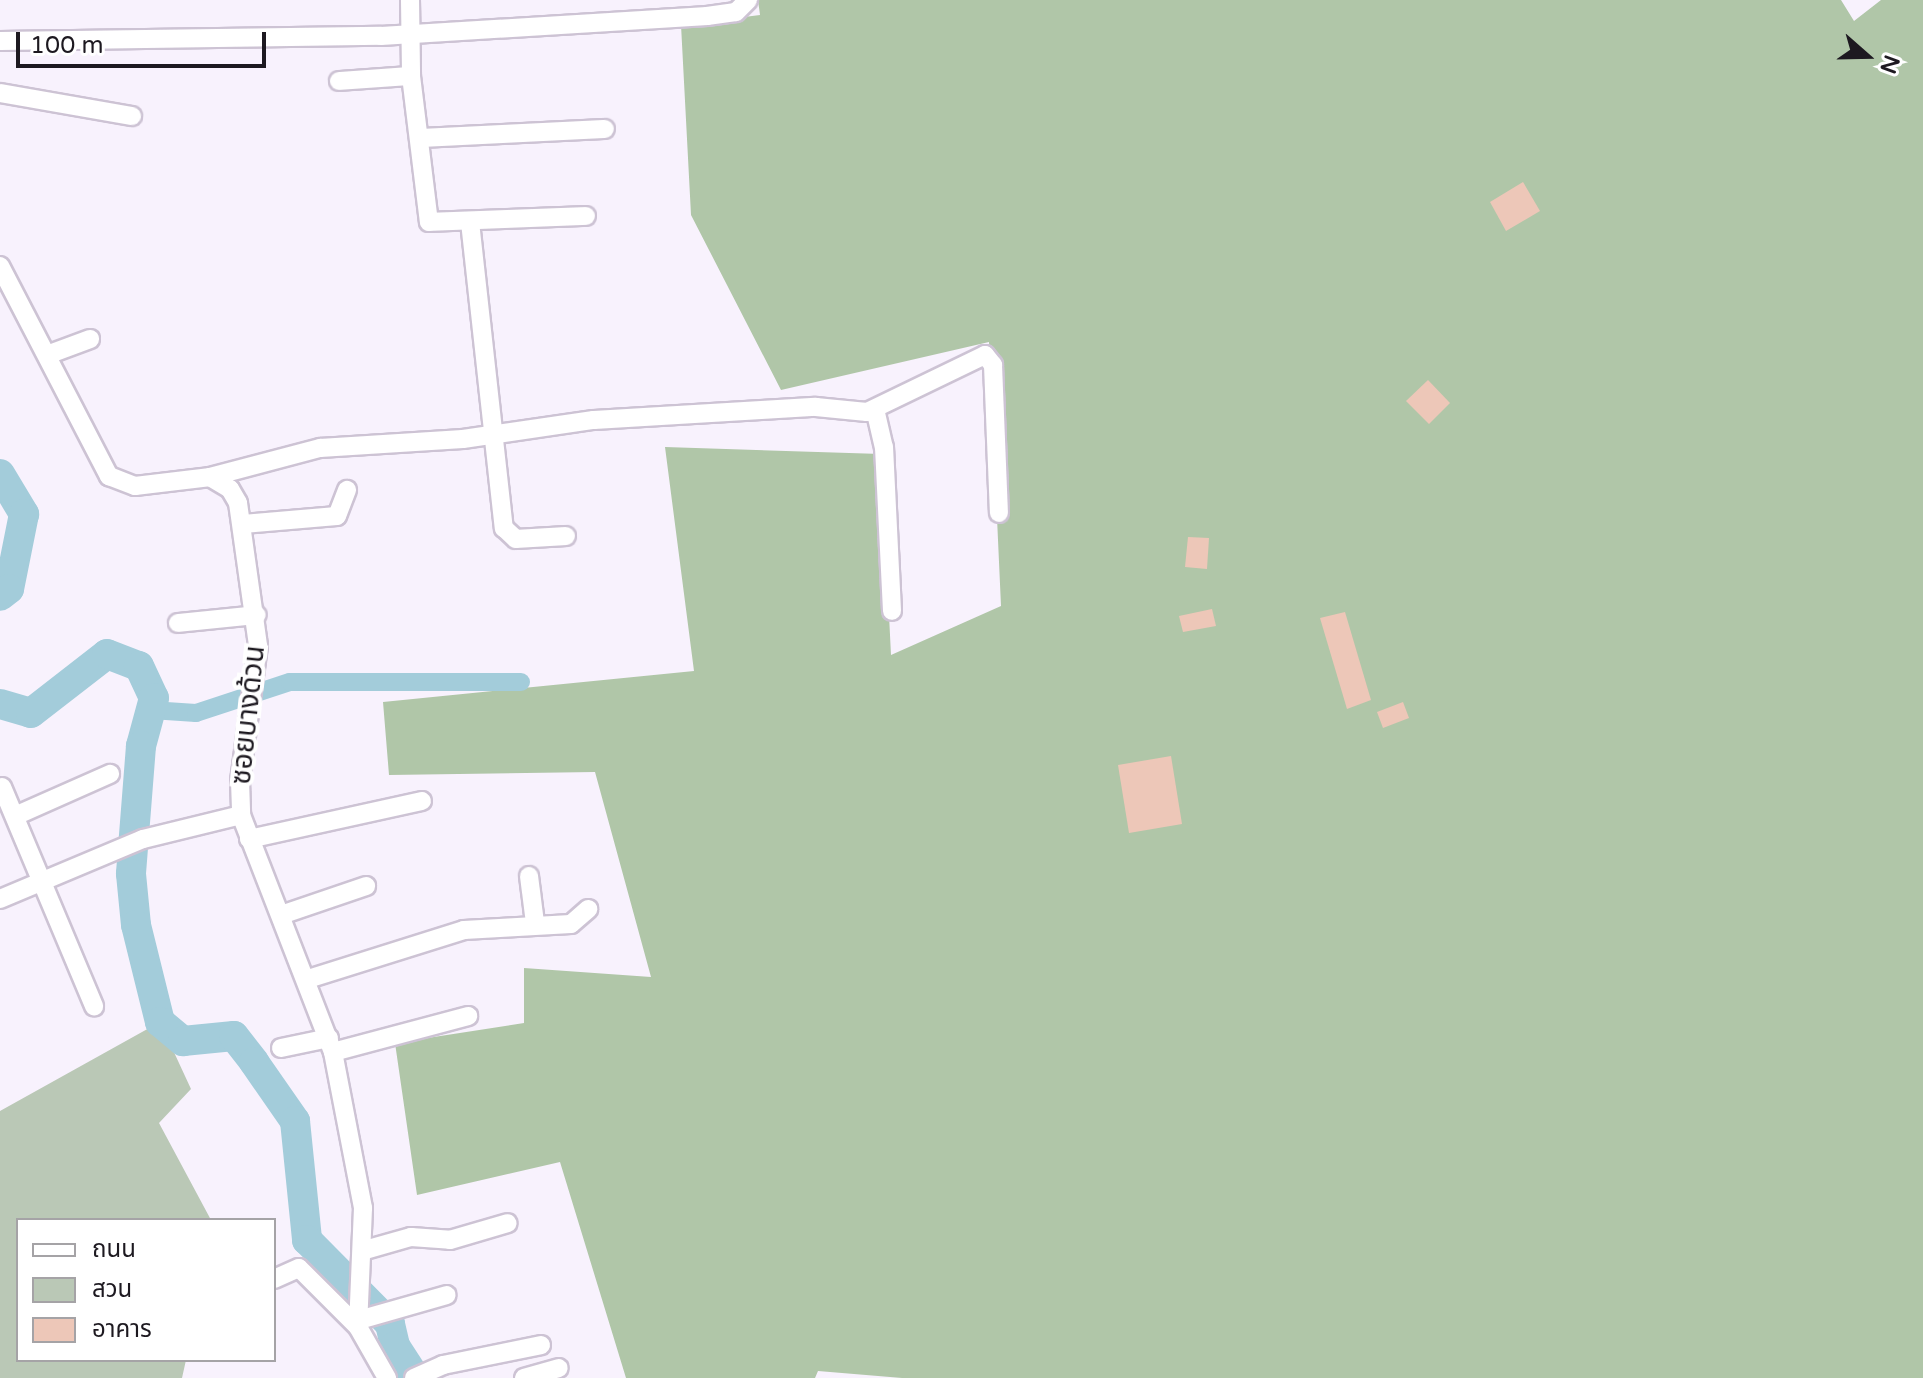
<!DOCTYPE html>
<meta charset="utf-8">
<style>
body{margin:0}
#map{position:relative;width:1923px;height:1378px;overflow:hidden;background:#f8f2fd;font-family:"Varela Round","Noto Sans Thai",sans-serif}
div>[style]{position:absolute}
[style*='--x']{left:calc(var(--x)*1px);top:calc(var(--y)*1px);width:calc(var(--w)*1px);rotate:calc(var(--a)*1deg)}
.green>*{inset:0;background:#bac8b6}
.forest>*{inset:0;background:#b0c6a8}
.canal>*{height:18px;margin:-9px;padding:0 9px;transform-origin:9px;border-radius:9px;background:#a3ccda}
.river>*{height:30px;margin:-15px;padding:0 15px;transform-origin:15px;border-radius:15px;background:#a3ccda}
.building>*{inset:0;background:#edc7b8}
.roads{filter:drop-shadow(2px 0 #cdc3d4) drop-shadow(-2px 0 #cdc3d4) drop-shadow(0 2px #cdc3d4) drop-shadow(0 -2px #cdc3d4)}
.minor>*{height:18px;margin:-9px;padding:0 9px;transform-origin:9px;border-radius:9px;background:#fff}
span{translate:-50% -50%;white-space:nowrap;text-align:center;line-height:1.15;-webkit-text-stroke:8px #fff;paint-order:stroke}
.street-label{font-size:28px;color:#1d1920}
.legend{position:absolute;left:16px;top:1218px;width:260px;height:144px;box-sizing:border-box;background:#fff;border:2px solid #a5a3a6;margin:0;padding:10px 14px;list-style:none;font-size:24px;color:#1d1920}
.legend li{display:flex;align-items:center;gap:16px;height:40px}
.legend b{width:40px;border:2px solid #a5a3a6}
.north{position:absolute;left:1827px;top:16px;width:80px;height:80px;-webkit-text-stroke:6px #fff;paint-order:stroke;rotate:110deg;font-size:22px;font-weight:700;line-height:32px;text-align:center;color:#1d1920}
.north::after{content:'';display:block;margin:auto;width:28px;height:36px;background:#1d1920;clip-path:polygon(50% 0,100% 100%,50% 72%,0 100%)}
.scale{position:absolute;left:16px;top:32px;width:250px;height:36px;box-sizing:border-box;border:4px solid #1d1920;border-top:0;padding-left:10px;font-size:24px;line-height:28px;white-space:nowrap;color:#1d1920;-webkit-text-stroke:6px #fff;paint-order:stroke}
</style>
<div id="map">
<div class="green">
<i style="clip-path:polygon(160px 1022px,191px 1089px,159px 1123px,211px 1220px,18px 1220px,18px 1360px,186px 1360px,182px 1378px,0 1378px,0 1111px)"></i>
</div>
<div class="forest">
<i style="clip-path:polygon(758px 0,1841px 0,1854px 21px,1881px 0,1923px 0,1923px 1378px,902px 1378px,818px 1371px,815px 1378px,626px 1378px,560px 1162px,417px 1195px,395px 1043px,524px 1023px,524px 968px,651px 977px,595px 772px,389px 775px,383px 702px,694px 671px,665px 447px,881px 454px,891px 655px,1001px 606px,989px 342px,781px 390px,691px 215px,681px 25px,760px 15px)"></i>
</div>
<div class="canal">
<i style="--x:151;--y:710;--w:45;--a:3.8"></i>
<i style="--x:196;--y:713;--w:99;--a:-18.3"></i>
<i style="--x:290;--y:682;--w:231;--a:0"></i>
</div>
<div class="river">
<i style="--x:0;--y:474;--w:47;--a:59"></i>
<i style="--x:24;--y:514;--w:76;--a:101.3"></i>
<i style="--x:9;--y:589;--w:11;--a:142"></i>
<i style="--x:0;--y:704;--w:32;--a:16"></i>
<i style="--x:31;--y:713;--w:96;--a:-37.8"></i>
<i style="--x:107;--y:654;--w:34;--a:21"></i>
<i style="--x:139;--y:666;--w:35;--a:65"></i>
<i style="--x:154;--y:698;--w:50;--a:105.2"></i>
<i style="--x:141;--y:746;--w:128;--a:94.5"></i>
<i style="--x:131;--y:874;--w:51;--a:84.4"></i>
<i style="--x:136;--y:925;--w:100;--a:76.1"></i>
<i style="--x:160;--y:1022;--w:30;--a:40"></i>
<i style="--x:183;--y:1041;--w:51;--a:-5.6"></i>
<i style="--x:234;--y:1036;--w:33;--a:52"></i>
<i style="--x:254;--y:1062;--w:72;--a:55.2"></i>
<i style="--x:295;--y:1121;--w:120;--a:84.2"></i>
<i style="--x:307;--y:1240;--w:118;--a:45.3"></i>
<i style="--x:390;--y:1324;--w:23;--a:77"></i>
<i style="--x:395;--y:1346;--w:38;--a:57"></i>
</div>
<div class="building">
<i style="clip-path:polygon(1523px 182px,1540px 211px,1506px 231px,1490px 202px)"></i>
<i style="clip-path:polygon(1428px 380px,1450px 403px,1429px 424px,1406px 401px)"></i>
<i style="clip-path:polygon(1188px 537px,1209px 538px,1207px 569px,1185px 567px)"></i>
<i style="clip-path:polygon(1212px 609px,1216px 626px,1183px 632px,1179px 616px)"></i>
<i style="clip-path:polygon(1345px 612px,1371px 700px,1347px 709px,1320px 618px)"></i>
<i style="clip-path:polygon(1403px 702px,1409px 718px,1383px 728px,1377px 712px)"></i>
<i style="clip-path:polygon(1171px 756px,1182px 824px,1129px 833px,1118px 765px)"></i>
</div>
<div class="roads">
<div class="minor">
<i style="--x:410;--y:0;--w:76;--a:89.2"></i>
<i style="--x:411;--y:76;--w:147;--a:83"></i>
<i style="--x:429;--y:222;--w:157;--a:-2.2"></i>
<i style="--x:0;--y:41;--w:381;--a:-0.8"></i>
<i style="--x:381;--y:36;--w:327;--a:-3.5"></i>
<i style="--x:707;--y:16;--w:29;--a:-8"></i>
<i style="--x:736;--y:12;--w:17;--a:-45"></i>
<i style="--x:339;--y:81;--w:72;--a:-4"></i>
<i style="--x:0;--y:93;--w:134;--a:9.9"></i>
<i style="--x:420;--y:138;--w:185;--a:-2.8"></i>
<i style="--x:470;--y:222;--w:308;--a:83.7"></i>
<i style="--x:504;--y:528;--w:16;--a:43"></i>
<i style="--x:516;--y:539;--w:50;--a:-3.4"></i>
<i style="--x:0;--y:266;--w:237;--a:62.6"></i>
<i style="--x:109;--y:476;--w:28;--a:21"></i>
<i style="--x:135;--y:486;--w:76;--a:-6.8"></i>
<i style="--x:210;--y:477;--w:23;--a:31"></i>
<i style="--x:230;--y:489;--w:16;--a:60"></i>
<i style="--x:238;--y:503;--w:144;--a:82"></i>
<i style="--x:258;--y:646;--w:136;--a:97.6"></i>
<i style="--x:240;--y:781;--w:34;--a:88"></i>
<i style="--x:241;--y:815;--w:254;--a:68.8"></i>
<i style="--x:333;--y:1052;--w:159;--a:79.1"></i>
<i style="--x:363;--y:1208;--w:119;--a:92.4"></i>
<i style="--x:358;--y:1327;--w:59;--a:60.4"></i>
<i style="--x:47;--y:355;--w:46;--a:-20.4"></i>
<i style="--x:875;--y:409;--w:39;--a:77"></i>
<i style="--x:884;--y:447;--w:164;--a:87.2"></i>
<i style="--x:210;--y:477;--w:114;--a:-14.8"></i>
<i style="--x:320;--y:448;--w:143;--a:-3.6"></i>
<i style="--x:463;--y:439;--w:132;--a:-8.3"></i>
<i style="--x:594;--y:420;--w:222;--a:-3.4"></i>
<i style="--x:816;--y:407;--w:51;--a:5.6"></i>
<i style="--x:867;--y:412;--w:131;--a:-25.8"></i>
<i style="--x:985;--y:355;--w:13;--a:51"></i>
<i style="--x:993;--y:365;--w:148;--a:87.7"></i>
<i style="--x:243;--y:524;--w:94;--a:-4.9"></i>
<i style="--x:337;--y:516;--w:28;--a:-69"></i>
<i style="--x:178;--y:623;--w:79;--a:-5.8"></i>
<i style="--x:2;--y:787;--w:238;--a:67.2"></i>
<i style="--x:15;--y:816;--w:104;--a:-23.9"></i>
<i style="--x:249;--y:839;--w:177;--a:-12.4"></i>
<i style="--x:529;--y:876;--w:47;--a:82.7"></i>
<i style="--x:0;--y:899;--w:155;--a:-22.8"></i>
<i style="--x:143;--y:839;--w:101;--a:-13.8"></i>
<i style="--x:281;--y:915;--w:90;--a:-18.8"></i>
<i style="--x:308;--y:979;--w:164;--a:-17.4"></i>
<i style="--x:464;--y:930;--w:107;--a:-3.2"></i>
<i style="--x:571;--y:924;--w:23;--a:-41"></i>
<i style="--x:281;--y:1048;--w:49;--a:-11.8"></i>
<i style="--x:333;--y:1052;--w:140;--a:-14.9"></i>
<i style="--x:365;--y:1250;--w:48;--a:-15.8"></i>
<i style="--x:411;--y:1237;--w:39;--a:4"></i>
<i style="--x:450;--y:1240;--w:60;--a:-16.3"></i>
<i style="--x:274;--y:1279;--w:27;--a:-24"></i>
<i style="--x:299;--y:1268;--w:83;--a:45"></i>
<i style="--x:359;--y:1320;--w:91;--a:-15.9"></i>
<i style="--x:414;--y:1378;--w:32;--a:-24"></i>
<i style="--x:443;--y:1365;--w:100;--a:-11.5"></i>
<i style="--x:524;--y:1378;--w:36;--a:-16"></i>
</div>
</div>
<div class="street-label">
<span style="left:248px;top:715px;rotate:-84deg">ซอยบางด้วน</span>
</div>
<ul class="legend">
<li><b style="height:10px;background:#fff"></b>ถนน</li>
<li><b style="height:22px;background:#bac8b6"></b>สวน</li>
<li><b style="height:22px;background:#edc7b8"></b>อาคาร</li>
</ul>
<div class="north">N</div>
<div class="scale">100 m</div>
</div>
